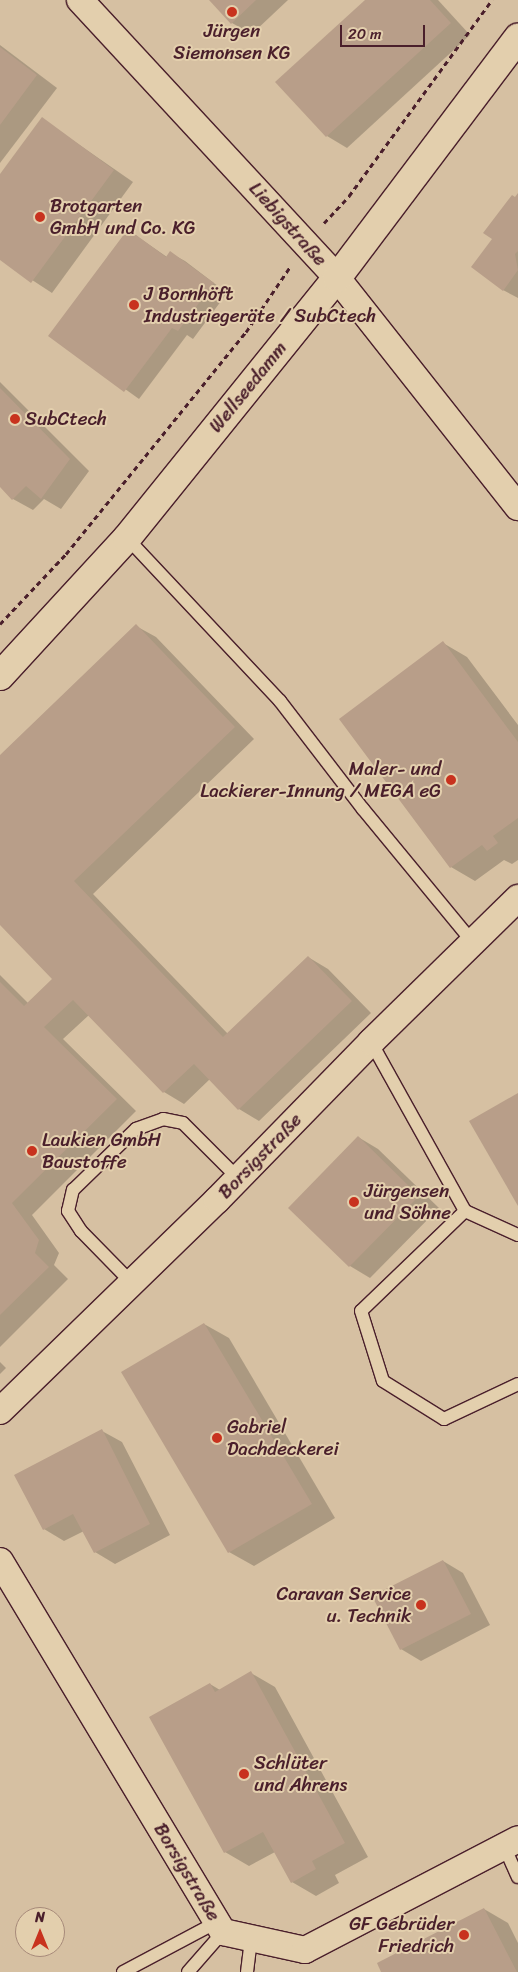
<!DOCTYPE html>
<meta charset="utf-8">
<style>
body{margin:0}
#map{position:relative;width:518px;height:1972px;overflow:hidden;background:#e3cfad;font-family:Sriracha,sans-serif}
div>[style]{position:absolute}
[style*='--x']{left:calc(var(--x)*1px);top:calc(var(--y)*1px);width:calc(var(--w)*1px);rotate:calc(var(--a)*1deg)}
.built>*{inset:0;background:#d6c0a2}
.shadow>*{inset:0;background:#0003}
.building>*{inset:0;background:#b89e89}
.path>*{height:3px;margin-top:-1.5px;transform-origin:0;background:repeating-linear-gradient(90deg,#4a1f2b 0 5px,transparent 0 9px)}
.roads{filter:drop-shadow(1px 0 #4a1f2b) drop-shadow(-1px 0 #4a1f2b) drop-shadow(0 1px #4a1f2b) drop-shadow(0 -1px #4a1f2b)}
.service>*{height:12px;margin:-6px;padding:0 6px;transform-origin:6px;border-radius:6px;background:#e3cfad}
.minor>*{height:26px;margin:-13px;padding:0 13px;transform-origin:13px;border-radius:13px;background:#e3cfad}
.secondary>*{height:28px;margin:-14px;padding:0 14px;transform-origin:14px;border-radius:14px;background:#e3cfad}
.dots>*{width:14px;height:14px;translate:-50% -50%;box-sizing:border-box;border:2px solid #e3cfad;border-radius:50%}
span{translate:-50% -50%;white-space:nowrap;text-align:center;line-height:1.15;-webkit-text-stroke:4px #e3cfad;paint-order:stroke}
.poi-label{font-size:19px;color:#4a1f2b}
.left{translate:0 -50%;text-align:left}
.right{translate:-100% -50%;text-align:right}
.street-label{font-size:19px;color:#4a1f2b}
.north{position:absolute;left:15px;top:1907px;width:50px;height:50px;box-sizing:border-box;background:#e3cfad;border:1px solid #a68979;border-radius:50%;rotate:0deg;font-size:14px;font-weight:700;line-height:20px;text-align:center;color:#4a1f2b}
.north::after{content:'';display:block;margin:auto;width:18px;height:22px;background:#c8321e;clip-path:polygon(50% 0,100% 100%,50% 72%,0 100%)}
.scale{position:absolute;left:340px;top:25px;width:85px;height:22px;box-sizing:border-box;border:2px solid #4a1f2b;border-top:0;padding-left:6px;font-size:15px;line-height:18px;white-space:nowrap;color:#4a1f2b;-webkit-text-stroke:4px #e3cfad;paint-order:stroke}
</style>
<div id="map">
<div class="built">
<i style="clip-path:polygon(evenodd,0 0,518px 0,518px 1972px,0 1972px,0 0,25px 1917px,55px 1917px,55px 1947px,25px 1947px,25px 1917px)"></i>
</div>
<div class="shadow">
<i style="clip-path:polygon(211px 0,288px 0,252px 34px,232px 23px)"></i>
<i style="clip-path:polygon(366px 0,438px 0,470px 35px,347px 148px,327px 136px)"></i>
<i style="clip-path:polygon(0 45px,57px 88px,0 163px)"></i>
<i style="clip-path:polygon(42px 119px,133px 182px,52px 293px,0 259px,0 176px)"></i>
<i style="clip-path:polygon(518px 195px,518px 298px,503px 290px,493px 239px)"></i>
<i style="clip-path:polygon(128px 230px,167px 257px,170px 253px,185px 261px,227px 293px,193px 339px,187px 335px,139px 399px,50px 335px)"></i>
<i style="clip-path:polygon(0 382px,89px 471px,61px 509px,44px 499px,33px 510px,13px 499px,0 486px)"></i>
<i style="clip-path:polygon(136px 626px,156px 637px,254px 739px,93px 894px,228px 1034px,308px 957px,328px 969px,371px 1013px,259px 1121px,239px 1109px,210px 1079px,184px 1104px,164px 1092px,89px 1015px,63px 1039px,136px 1111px,32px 1215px,59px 1253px,54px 1265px,68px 1279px,0 1347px,0 975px,29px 1004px,54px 979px,0 924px,0 756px)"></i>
<i style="clip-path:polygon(443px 643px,467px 657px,518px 725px,518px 860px,512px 864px,504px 860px,475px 881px,451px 867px,341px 719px)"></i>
<i style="clip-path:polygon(358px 1137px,378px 1149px,439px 1208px,370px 1278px,350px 1266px,290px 1208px)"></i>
<i style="clip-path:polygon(204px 1324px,229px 1338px,335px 1518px,254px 1566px,229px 1552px)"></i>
<i style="clip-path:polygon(0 1362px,6px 1368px,0 1374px)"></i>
<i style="clip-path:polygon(102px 1431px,122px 1442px,170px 1535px,115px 1564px,95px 1552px,84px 1531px,64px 1541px,44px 1529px)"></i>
<i style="clip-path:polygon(443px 1561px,463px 1573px,490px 1625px,421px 1661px,401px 1649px)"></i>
<i style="clip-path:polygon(251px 1673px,275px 1687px,368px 1857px,335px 1875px,339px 1883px,316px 1896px,292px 1882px,275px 1852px,249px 1866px,225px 1852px,210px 1684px,220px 1690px)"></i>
<i style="clip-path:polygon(484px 1909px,508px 1923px,518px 1943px,518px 1972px,383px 1972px)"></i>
</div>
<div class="building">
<i style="clip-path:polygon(209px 0,256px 0,231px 24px)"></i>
<i style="clip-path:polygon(365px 0,430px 0,451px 23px,326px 137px,275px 82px)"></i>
<i style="clip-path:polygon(0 47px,37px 75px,0 125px)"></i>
<i style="clip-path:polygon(42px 117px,114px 170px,31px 283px,0 260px,0 174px)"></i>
<i style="clip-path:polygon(518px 193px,518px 251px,515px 254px,518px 270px,503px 291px,471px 267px,492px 239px,483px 233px,512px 195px,515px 197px)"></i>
<i style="clip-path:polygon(128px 229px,166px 257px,170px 251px,214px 283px,178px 331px,172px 328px,124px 392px,48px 336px)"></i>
<i style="clip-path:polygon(0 388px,70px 459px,41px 499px,26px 486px,12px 500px,0 487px)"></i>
<i style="clip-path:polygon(136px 624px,235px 727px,74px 881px,223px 1037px,308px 956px,352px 1001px,238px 1110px,194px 1064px,163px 1093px,73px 1000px,44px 1027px,117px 1099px,12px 1203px,39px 1240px,35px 1253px,49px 1267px,0 1315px,0 982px,24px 1006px,52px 979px,0 925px,0 755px)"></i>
<i style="clip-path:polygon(443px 641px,518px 742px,518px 818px,493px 836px,498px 843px,487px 851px,482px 845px,450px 868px,339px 719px)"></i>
<i style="clip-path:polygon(518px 1093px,518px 1206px,469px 1121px)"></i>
<i style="clip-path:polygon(358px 1136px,419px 1196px,349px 1267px,288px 1208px)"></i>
<i style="clip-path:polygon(204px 1323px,312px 1504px,228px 1553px,121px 1372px)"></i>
<i style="clip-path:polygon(102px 1429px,150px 1524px,94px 1553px,73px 1514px,43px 1530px,14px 1475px)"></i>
<i style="clip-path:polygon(443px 1560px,471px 1614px,400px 1650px,372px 1596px)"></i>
<i style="clip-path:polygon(251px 1671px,345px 1843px,312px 1861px,316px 1869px,291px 1883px,263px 1832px,224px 1853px,149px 1717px,210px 1683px,215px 1692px)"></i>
<i style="clip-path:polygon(484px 1908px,517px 1972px,381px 1972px,377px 1963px)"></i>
</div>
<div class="path">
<i style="--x:324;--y:223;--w:37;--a:-47"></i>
<i style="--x:349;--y:196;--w:243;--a:-53.9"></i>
<i style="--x:0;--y:624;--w:96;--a:-46.7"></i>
<i style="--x:66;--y:554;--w:286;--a:-51"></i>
<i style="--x:246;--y:332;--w:78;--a:-55.9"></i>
</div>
<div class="roads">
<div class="service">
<i style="--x:127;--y:538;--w:224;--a:46.8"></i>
<i style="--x:280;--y:701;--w:136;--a:52.5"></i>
<i style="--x:363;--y:809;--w:171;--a:50.5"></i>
<i style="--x:371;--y:1042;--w:193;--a:60.9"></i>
<i style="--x:465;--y:1211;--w:58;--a:24.4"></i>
<i style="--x:465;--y:1211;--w:144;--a:136.1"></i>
<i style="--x:361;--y:1311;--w:73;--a:72.6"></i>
<i style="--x:383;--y:1381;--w:72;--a:31.9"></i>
<i style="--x:444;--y:1419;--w:82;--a:-25.3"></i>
<i style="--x:132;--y:1283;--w:73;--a:-134.4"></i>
<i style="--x:81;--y:1231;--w:24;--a:-123"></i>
<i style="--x:68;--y:1211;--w:22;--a:-77"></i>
<i style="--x:73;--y:1190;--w:88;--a:-44.1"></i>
<i style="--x:136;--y:1129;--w:29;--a:-20"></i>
<i style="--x:163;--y:1119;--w:20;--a:11"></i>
<i style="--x:183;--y:1123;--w:78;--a:45"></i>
<i style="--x:504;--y:1846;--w:34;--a:66"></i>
<i style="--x:123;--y:1972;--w:106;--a:-28"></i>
<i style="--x:188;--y:1972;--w:53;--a:-48.8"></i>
<i style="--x:247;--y:1972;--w:35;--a:-83"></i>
</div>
<div class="minor">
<i style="--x:80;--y:0;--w:379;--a:47.2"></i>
<i style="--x:337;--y:278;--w:292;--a:51.7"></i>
<i style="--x:0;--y:1411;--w:303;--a:-44.2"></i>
<i style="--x:217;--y:1200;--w:221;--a:-45.7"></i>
<i style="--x:371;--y:1042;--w:206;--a:-44.4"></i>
<i style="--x:0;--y:1561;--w:433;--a:59"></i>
<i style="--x:223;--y:1932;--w:84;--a:12.4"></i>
<i style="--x:305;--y:1950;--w:240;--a:-27.5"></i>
</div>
<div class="secondary">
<i style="--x:0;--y:676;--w:188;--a:-47.4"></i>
<i style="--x:127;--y:538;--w:334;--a:-51.1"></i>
<i style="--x:337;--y:278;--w:301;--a:-53"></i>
</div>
</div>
<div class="dots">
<i style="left:232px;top:12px;background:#c8321e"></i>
<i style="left:40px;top:217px;background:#c8321e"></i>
<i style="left:134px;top:305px;background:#c8321e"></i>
<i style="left:15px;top:419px;background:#c8321e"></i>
<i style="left:451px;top:780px;background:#c8321e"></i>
<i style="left:32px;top:1151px;background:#c8321e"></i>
<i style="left:354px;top:1202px;background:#c8321e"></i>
<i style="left:217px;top:1438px;background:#c8321e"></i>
<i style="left:421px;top:1605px;background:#c8321e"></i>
<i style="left:244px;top:1774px;background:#c8321e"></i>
<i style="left:464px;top:1935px;background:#c8321e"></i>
</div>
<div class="poi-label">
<span style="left:232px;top:42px">Jürgen<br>Siemonsen KG</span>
<span class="left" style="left:50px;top:217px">Brotgarten<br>GmbH und Co. KG</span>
<span class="left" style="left:144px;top:305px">J Bornhöft<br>Industriegeräte / SubCtech</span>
<span class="left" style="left:25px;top:419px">SubCtech</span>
<span class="right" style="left:441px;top:780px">Maler- und<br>Lackierer-Innung / MEGA eG</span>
<span class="left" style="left:42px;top:1151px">Laukien GmbH<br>Baustoffe</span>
<span class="left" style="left:364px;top:1202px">Jürgensen<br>und Söhne</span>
<span class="left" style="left:227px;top:1438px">Gabriel<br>Dachdeckerei</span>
<span class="right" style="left:411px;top:1605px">Caravan Service<br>u. Technik</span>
<span class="left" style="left:254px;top:1774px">Schlüter<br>und Ahrens</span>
<span class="right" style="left:454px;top:1935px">GF Gebrüder<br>Friedrich</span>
</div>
<div class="street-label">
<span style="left:288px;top:224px;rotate:48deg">Liebigstraße</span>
<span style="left:248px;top:387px;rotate:-51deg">Wellseedamm</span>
<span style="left:260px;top:1156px;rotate:-46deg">Borsigstraße</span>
<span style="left:187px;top:1872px;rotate:59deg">Borsigstraße</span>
</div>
<div class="north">N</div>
<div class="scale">20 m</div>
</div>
